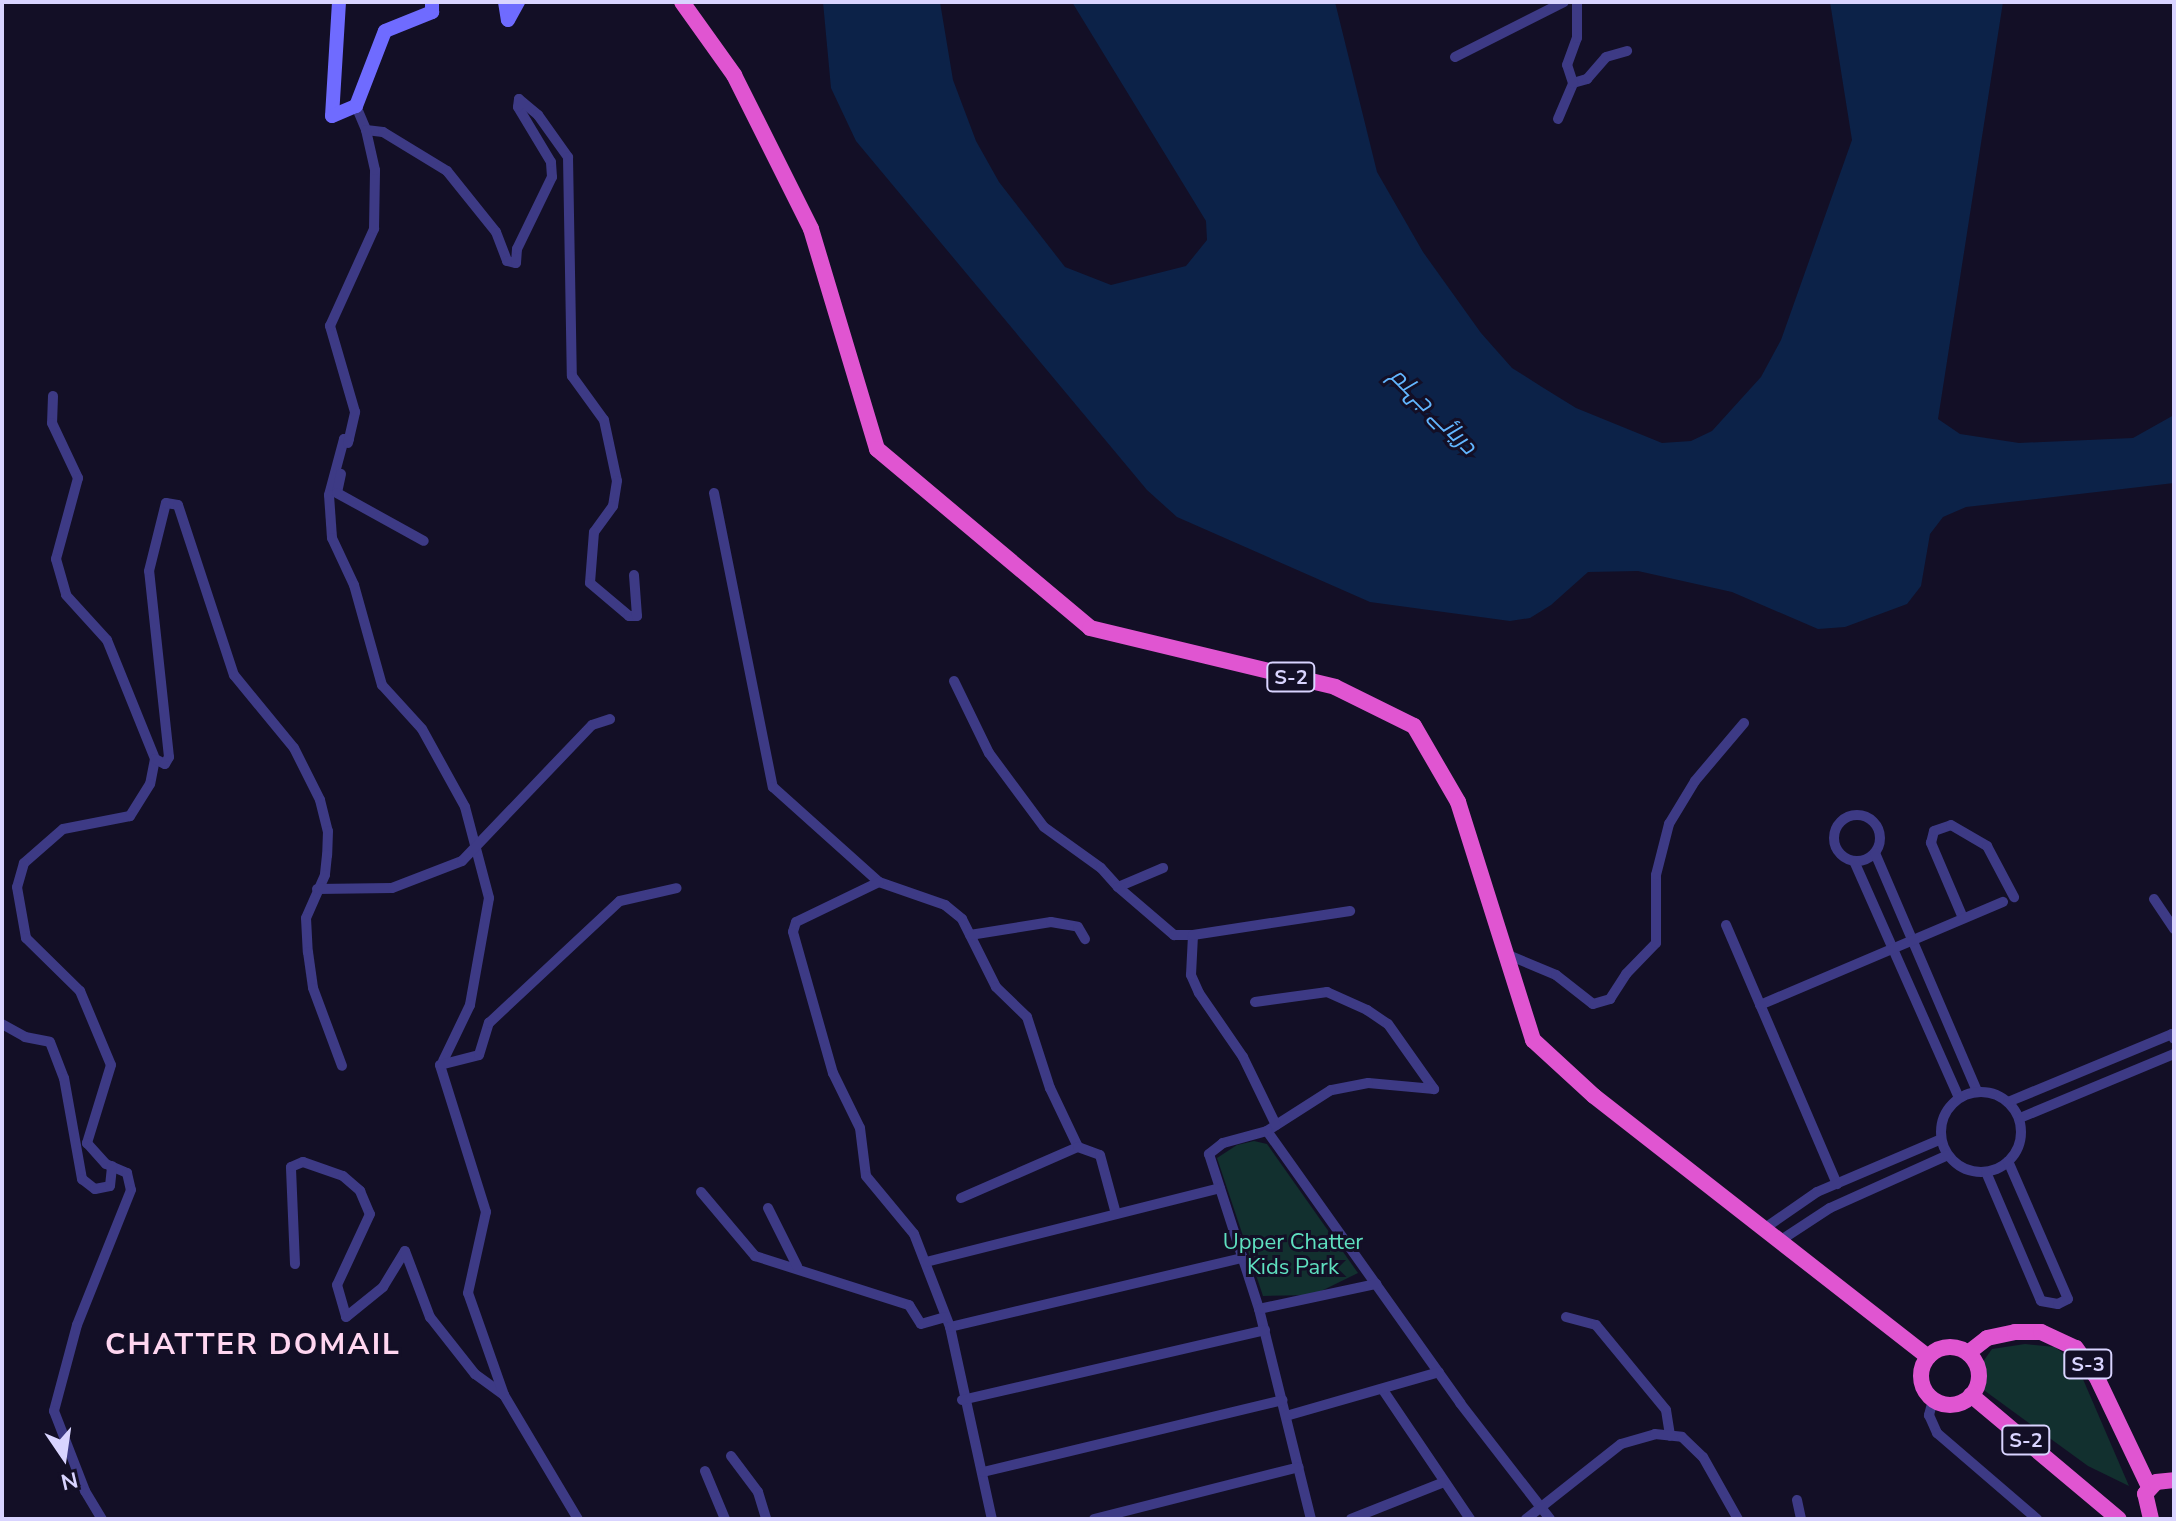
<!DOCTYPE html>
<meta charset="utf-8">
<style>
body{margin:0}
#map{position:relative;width:2176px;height:1521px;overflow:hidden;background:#130f26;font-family:"Nunito Sans",Cairo,sans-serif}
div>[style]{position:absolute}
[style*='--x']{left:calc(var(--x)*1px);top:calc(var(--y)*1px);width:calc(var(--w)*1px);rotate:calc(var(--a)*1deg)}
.green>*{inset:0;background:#12302f}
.water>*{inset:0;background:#0c2248}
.minor>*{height:10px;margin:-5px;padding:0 5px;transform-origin:5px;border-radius:5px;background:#3d3a85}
.minor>.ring{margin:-5px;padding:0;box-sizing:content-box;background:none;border:10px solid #3d3a85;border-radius:50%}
.secondary>*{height:14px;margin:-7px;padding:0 7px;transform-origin:7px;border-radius:7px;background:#6f6bff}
.trunk>*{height:16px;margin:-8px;padding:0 8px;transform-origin:8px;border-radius:8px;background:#e055d1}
.trunk>.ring{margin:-8px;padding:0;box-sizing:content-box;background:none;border:16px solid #e055d1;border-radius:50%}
span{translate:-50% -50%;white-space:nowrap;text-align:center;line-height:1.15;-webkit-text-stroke:6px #130f26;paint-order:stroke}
.shield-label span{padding:2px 6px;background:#130f26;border:2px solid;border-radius:6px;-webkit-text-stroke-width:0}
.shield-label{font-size:20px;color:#d9d4ff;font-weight:700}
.park-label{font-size:22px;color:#5fe0c0}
.water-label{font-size:24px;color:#62b6ff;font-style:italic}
.district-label{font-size:30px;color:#ffd6f0;font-weight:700;letter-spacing:2px}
.frame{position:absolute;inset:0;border:4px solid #d9d4ff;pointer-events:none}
.north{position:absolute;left:24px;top:1417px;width:80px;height:80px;-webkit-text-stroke:6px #130f26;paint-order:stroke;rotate:167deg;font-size:22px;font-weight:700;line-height:32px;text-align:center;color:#d9d4ff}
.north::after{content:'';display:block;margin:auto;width:28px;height:36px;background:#d9d4ff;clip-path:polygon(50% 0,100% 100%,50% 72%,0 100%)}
</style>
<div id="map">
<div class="green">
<i style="clip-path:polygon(1254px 1141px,1267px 1144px,1358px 1273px,1313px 1295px,1263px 1296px,1217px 1158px,1237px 1145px)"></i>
<i style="clip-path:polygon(2025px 1344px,2055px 1347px,2076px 1363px,2129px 1486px,2088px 1466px,1970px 1380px,1992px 1349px)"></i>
</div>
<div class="water">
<i style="clip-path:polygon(823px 2px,940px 2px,953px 80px,976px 141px,999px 182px,1065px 267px,1111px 285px,1186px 266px,1207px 240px,1206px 221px,1072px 2px,1335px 2px,1377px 172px,1423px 252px,1481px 333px,1512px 368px,1542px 387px,1576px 408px,1662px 443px,1691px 441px,1712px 431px,1761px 377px,1781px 340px,1852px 140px,1830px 2px,2003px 2px,1938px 419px,1960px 434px,2019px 443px,2133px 438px,2174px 415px,2174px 483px,1966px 507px,1943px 517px,1930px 534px,1921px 586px,1907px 604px,1845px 627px,1818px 629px,1732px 592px,1638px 571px,1588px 572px,1551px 605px,1530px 618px,1510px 621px,1370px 602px,1177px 517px,1147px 490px,856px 141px,831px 88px)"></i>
</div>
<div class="minor">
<i style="--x:1455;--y:57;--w:122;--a:-26.8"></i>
<i style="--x:1573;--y:83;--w:15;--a:-16"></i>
<i style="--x:1587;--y:79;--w:29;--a:-49"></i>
<i style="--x:1606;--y:57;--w:22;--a:-16"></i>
<i style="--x:356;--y:106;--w:26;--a:67"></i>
<i style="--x:366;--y:130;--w:17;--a:7"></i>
<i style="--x:383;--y:132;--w:75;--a:31.4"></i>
<i style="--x:447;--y:171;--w:78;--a:51.2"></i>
<i style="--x:496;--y:232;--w:31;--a:69"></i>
<i style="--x:507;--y:261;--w:9;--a:13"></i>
<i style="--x:516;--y:263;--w:14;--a:-86"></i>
<i style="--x:517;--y:249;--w:80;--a:-64.1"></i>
<i style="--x:552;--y:177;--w:15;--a:-94"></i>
<i style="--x:551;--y:162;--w:64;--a:-121"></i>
<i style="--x:518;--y:107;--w:8;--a:-83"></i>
<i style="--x:519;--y:99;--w:25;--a:40"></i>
<i style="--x:538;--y:115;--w:52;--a:54.5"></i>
<i style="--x:568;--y:157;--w:219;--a:89"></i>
<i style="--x:572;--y:376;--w:54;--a:54"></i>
<i style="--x:604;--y:420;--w:62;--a:78"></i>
<i style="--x:617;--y:481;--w:25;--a:99"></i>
<i style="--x:613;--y:506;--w:32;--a:126"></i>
<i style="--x:594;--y:532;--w:51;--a:94.5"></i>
<i style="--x:590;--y:583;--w:51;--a:40.2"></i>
<i style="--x:629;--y:616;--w:8;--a:0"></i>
<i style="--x:637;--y:616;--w:41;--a:-94.2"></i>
<i style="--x:1558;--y:119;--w:39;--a:-67"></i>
<i style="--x:1573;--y:83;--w:19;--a:-108"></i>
<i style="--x:1567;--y:65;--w:29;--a:-70"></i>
<i style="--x:1577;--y:38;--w:36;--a:-90"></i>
<i style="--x:53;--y:396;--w:27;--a:92"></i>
<i style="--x:52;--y:423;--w:61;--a:64.7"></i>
<i style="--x:78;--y:478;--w:84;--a:105.2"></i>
<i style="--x:56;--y:559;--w:37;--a:74"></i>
<i style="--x:66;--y:595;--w:61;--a:47.7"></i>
<i style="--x:107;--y:640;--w:128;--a:68"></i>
<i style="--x:155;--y:759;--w:25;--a:101"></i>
<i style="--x:150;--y:784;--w:38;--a:122"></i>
<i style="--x:130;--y:816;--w:68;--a:169"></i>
<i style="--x:63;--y:829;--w:52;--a:138.9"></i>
<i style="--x:24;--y:863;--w:25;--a:106"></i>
<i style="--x:17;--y:887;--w:52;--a:80"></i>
<i style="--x:26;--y:938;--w:76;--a:44.5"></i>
<i style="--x:80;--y:991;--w:80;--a:67.3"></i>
<i style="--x:111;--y:1065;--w:82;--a:107.1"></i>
<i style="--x:87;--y:1143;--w:28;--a:48"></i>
<i style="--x:106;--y:1164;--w:23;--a:23"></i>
<i style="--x:127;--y:1173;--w:17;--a:77"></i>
<i style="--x:131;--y:1190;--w:145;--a:111.8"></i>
<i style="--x:77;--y:1325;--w:89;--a:105"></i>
<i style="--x:54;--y:1411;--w:86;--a:68.8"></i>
<i style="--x:85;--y:1491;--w:33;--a:59"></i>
<i style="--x:349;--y:439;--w:5;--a:180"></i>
<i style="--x:344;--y:439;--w:58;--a:105"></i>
<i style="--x:329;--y:495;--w:43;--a:86"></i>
<i style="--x:332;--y:538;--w:52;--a:64.9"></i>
<i style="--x:354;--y:585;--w:104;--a:74.4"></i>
<i style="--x:382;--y:685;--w:59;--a:47.7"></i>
<i style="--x:422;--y:729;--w:89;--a:61.1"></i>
<i style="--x:465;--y:807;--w:94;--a:75.2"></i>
<i style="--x:489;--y:898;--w:109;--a:100.1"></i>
<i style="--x:470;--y:1005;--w:62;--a:115.7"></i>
<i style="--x:348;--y:443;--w:32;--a:-77"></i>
<i style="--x:355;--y:412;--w:90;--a:-106.2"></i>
<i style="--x:330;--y:326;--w:107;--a:-65.6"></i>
<i style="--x:374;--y:229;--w:59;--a:-89"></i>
<i style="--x:375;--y:170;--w:41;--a:-102.7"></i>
<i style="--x:341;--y:474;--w:19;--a:102"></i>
<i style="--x:337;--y:493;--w:99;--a:28.9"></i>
<i style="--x:714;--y:493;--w:300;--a:78.7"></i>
<i style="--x:773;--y:787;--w:142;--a:41.9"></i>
<i style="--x:879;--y:882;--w:70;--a:19.2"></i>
<i style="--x:945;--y:905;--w:22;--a:39"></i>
<i style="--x:962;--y:919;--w:76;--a:63.4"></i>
<i style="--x:996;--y:987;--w:43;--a:44.1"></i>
<i style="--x:1027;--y:1017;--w:75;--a:72.1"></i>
<i style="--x:1050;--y:1088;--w:65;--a:64.6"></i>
<i style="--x:954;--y:681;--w:80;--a:64.1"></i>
<i style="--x:989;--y:753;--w:92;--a:53.4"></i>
<i style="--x:1044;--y:827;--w:70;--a:35.7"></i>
<i style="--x:1101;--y:868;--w:25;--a:48"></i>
<i style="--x:1118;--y:887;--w:49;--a:-22.9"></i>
<i style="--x:155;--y:759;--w:11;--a:27"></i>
<i style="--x:165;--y:764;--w:8;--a:-60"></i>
<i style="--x:169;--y:757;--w:187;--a:-96.1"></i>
<i style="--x:149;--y:571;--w:70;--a:-76"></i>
<i style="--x:166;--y:503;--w:12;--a:9"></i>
<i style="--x:178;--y:505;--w:179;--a:71.8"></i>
<i style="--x:234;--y:675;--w:94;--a:50.6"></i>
<i style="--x:294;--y:748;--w:58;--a:63.4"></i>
<i style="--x:320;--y:800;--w:32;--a:76"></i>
<i style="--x:328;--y:831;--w:24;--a:92"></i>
<i style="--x:327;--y:855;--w:20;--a:96"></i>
<i style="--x:325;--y:875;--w:47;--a:113.8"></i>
<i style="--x:306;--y:918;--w:34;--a:87"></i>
<i style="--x:308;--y:952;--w:36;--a:82"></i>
<i style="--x:313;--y:988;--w:83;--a:69.6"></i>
<i class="ring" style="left:1834px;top:815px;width:36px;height:36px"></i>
<i style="--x:1875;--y:853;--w:259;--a:66.8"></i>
<i style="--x:1854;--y:861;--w:259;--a:66.1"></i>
<i style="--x:879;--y:882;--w:92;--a:154.3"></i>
<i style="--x:796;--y:922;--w:10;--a:107"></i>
<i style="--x:793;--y:932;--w:147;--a:74.2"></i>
<i style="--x:833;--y:1073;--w:61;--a:63.9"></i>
<i style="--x:860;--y:1128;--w:48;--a:82.9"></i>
<i style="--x:866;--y:1176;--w:75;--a:50.4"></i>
<i style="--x:914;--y:1234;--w:100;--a:68.8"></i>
<i style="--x:950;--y:1327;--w:197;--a:77.7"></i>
<i style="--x:1118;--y:887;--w:74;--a:40.6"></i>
<i style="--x:1174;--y:935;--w:19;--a:0"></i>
<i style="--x:317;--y:889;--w:75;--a:-0.8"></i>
<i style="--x:392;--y:888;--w:75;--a:-21.1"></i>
<i style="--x:462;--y:861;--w:188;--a:-46.3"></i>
<i style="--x:592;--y:725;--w:19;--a:-18"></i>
<i style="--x:2154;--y:899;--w:36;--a:56"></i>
<i style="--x:1963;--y:918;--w:82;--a:-113.1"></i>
<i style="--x:1931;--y:843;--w:12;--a:-76"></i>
<i style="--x:1934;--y:831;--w:18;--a:-19"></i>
<i style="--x:1951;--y:825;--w:42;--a:30.3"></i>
<i style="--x:1987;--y:846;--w:58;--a:62.1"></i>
<i style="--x:1726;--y:925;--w:282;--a:66.8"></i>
<i style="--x:970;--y:935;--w:82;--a:-9.1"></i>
<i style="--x:1051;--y:922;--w:27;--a:10"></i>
<i style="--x:1078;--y:927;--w:14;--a:60"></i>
<i style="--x:1506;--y:954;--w:54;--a:22.8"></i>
<i style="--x:1556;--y:975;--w:47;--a:38.1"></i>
<i style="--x:1593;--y:1004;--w:18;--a:-16"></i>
<i style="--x:1610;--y:999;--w:30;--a:-57"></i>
<i style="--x:1626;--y:974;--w:43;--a:-45.9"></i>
<i style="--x:1656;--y:943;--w:68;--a:-90"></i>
<i style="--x:1656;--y:875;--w:53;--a:-75.7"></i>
<i style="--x:1669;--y:824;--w:50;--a:-58.8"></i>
<i style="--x:1695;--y:781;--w:76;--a:-49.8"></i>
<i style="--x:1255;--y:1002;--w:73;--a:-7.9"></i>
<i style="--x:1327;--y:992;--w:44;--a:24.2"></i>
<i style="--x:1367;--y:1010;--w:25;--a:34"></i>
<i style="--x:1388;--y:1024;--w:80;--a:54.7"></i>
<i style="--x:1760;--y:1005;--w:264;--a:-23"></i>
<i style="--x:2;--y:1024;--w:26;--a:29"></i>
<i style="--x:25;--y:1037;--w:25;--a:11"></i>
<i style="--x:50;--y:1042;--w:39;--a:69"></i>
<i style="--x:64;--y:1078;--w:103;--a:79.9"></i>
<i style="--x:82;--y:1179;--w:16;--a:38"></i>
<i style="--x:95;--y:1189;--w:15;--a:-11"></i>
<i style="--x:110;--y:1186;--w:20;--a:-84"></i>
<i style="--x:1434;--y:1089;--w:66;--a:-174.8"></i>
<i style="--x:1368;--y:1083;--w:38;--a:169"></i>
<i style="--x:1331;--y:1090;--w:76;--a:147.4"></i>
<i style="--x:1267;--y:1131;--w:334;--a:54.6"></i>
<i style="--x:1460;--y:1403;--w:147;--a:52.2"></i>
<i class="ring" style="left:1941px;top:1092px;width:70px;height:70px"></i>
<i style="--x:2008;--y:1102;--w:178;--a:-22.5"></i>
<i style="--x:2172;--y:1034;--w:5;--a:68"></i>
<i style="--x:2020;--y:1118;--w:167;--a:-22.6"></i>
<i style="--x:1276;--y:1125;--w:76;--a:-115.9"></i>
<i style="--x:1243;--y:1057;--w:78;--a:-124.5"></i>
<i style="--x:1199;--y:993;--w:20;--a:-114"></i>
<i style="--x:1191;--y:975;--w:40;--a:-87.1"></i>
<i style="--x:1193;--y:935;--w:159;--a:-8.7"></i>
<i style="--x:1267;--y:1131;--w:46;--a:164.7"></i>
<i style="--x:1223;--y:1143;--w:18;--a:142"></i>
<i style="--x:1209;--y:1154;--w:163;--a:72.1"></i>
<i style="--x:1259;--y:1309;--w:216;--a:76.1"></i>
<i style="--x:1986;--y:1172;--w:140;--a:66.9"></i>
<i style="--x:2041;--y:1301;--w:17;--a:10"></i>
<i style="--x:2058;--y:1304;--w:11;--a:-27"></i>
<i style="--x:2068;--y:1299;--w:150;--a:-113.5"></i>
<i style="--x:701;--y:1192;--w:84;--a:49.8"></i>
<i style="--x:755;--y:1256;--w:162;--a:17.7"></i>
<i style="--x:909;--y:1305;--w:22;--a:58"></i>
<i style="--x:921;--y:1324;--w:25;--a:-16"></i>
<i style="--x:961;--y:1198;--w:128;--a:-23.6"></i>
<i style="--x:1078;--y:1147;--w:23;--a:20"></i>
<i style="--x:1100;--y:1155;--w:61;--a:74.8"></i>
<i style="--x:768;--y:1208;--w:65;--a:63.4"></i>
<i style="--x:1762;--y:1230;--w:67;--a:-34.6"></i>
<i style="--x:1817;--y:1192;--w:135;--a:-23.1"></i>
<i style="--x:1778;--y:1242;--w:62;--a:-33.2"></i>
<i style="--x:1830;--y:1208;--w:129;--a:-24.2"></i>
<i style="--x:926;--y:1262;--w:303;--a:-14.1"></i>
<i style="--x:295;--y:1264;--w:97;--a:-92.4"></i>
<i style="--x:291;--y:1167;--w:13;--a:-23"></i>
<i style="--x:303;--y:1162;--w:42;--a:19.3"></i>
<i style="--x:343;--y:1176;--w:23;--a:41"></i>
<i style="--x:360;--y:1191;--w:25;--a:67"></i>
<i style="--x:370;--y:1214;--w:78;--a:114.9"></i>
<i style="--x:337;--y:1285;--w:33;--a:74"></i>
<i style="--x:346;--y:1317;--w:48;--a:-39"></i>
<i style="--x:383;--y:1287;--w:42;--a:-58.6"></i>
<i style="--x:405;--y:1251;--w:71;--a:69.3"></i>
<i style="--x:430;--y:1317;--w:73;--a:51.7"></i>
<i style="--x:475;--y:1374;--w:36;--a:36"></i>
<i style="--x:504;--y:1395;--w:144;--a:59.2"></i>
<i style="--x:1259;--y:1309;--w:120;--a:-12.1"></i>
<i style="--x:1566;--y:1317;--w:31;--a:15"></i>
<i style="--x:1596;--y:1325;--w:110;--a:50.5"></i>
<i style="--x:1666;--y:1410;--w:26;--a:81"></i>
<i style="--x:950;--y:1327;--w:301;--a:-13.3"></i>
<i style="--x:1383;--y:1390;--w:156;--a:56"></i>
<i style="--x:504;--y:1395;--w:108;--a:-109.4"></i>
<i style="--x:468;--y:1293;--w:83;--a:-77.5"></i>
<i style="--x:486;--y:1212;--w:154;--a:-107.4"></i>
<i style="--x:440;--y:1065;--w:40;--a:-14.4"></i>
<i style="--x:479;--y:1055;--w:34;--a:-73"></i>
<i style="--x:489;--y:1023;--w:179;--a:-43"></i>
<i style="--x:620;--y:901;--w:58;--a:-12.8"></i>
<i style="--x:962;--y:1400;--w:311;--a:-13"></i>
<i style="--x:1933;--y:1400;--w:16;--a:105"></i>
<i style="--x:1929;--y:1415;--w:20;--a:66"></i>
<i style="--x:1937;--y:1433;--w:132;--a:40.7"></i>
<i style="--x:1286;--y:1416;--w:159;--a:-16"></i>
<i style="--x:731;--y:1456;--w:45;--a:53.1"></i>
<i style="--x:758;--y:1492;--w:28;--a:73"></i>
<i style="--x:705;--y:1471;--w:52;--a:67.4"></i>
<i style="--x:983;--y:1472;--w:308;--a:-13.5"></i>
<i style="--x:1797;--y:1500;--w:19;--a:78"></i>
<i style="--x:1094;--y:1519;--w:211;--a:-14.2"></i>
<i style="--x:1351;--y:1519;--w:100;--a:-21.7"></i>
<i style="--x:1526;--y:1519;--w:121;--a:-38.3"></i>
<i style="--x:1621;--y:1444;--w:35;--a:-16"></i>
<i style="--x:1655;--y:1434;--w:27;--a:6"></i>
<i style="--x:1682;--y:1437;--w:29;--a:44"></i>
<i style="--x:1703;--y:1457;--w:71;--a:60.6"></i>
</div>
<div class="secondary">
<i style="--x:339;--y:2;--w:114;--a:93.5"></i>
<i style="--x:332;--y:116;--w:26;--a:-23"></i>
<i style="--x:356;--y:106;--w:80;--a:-68.9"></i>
<i style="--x:385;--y:31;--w:51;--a:-22"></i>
<i style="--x:432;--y:12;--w:10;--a:-90"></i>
<i style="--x:505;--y:2;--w:18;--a:81"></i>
<i style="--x:508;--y:20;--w:21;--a:-61"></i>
</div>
<div class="trunk">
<i style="--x:682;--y:2;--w:90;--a:54.5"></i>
<i style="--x:734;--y:75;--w:172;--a:63.4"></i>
<i style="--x:811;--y:229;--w:230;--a:73.3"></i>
<i style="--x:877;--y:449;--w:278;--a:40"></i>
<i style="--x:1090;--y:628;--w:252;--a:13.5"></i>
<i style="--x:1335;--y:687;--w:88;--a:26.3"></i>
<i style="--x:1414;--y:726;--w:88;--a:59.9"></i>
<i style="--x:1458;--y:802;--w:250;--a:72.5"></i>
<i style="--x:1533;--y:1040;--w:83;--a:42.6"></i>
<i style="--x:1594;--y:1096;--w:424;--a:38"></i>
<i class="ring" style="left:1921px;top:1347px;width:42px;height:42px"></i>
<i style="--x:1968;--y:1353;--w:24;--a:-38"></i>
<i style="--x:1987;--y:1338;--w:29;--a:-12"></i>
<i style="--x:2015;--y:1332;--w:26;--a:0"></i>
<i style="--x:2041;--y:1332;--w:38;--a:25"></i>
<i style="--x:2076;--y:1348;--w:39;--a:55"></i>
<i style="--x:2098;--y:1380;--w:119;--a:64.5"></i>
<i style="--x:1971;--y:1395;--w:193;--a:40"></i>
<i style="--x:2151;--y:1519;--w:26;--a:-103"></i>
<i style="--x:2145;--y:1494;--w:16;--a:-47"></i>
<i style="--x:2156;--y:1482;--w:18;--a:-6"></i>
</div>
<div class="shield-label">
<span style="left:1291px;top:677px">S-2</span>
<span style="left:2088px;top:1364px">S-3</span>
<span style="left:2026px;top:1440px">S-2</span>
</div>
<div class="park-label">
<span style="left:1293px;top:1255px">Upper Chatter<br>Kids Park</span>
</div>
<div class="water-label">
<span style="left:1433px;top:411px;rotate:45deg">دریائے جہلم</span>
</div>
<div class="district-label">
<span style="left:253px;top:1345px">CHATTER DOMAIL</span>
</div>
<div class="frame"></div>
<div class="north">N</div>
</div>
